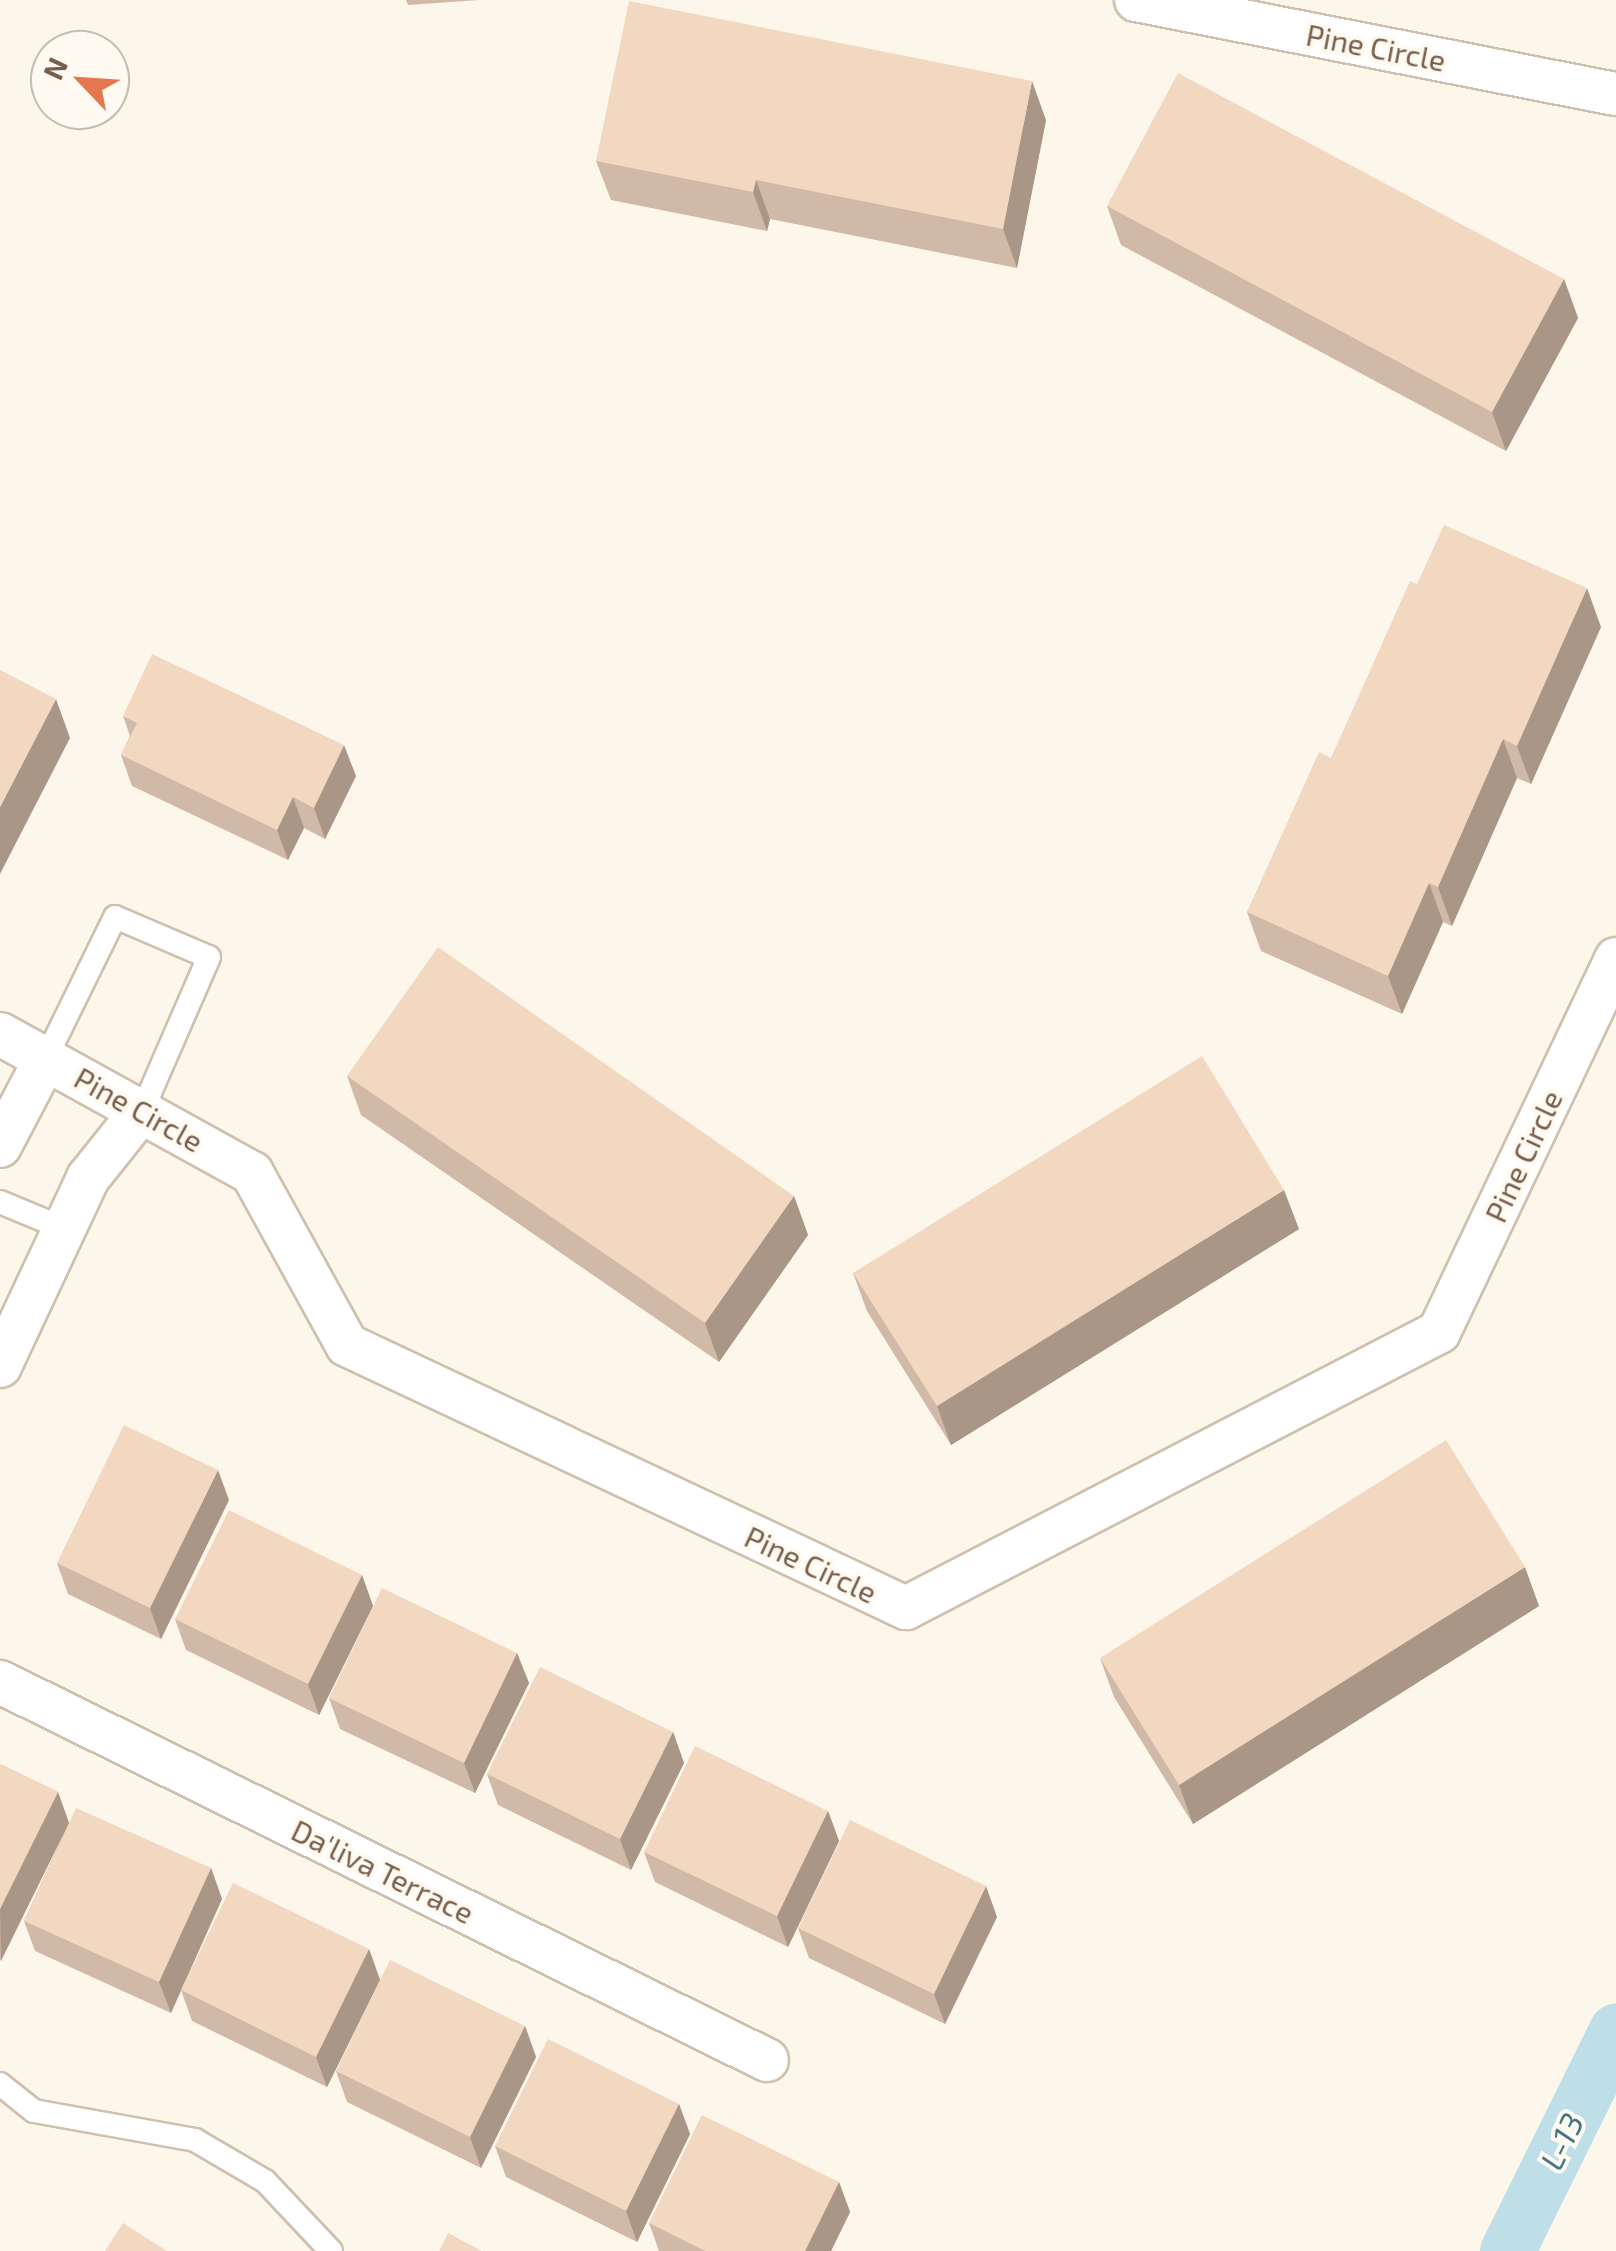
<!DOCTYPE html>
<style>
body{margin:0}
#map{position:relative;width:1616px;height:2251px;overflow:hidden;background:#fdf6ea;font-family:"Exo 2",sans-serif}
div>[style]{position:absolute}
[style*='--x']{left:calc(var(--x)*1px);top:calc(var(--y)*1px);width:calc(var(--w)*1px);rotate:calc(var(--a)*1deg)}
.canal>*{height:55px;margin:-27.5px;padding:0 27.5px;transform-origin:27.5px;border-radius:27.5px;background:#bedfe7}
.roads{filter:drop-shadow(2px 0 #cfbfae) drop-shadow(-2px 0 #cfbfae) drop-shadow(0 2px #cfbfae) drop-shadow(0 -2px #cfbfae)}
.lane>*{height:22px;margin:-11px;padding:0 11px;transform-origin:11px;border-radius:11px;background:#fff}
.street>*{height:42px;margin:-21px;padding:0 21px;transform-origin:21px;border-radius:21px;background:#fff}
.wall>*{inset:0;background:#d0b9a6}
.shaded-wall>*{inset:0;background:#a99687}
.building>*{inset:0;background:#f2d7c1}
span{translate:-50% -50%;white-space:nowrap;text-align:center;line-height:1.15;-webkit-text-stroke:8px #fffaf1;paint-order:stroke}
.street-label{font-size:30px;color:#785e4c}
.water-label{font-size:32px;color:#437784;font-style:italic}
.north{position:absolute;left:30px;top:30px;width:100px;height:100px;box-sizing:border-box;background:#fffaf1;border:2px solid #c9bcaf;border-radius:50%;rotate:295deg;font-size:28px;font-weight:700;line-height:40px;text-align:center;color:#785e4c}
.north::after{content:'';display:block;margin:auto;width:35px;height:45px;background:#e57750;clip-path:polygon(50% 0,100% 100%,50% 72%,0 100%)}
</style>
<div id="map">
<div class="canal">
<i style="--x:1507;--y:2251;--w:246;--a:-63.7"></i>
</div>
<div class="roads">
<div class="lane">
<i style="--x:46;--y:1058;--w:157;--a:-63.9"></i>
<i style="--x:115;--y:917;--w:102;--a:23.1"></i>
<i style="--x:209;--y:957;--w:166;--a:113.5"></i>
<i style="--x:0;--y:1202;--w:70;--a:22.6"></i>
<i style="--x:0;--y:2084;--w:43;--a:38.5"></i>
<i style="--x:34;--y:2111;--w:164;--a:10.2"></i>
<i style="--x:195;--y:2140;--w:81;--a:30.4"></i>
<i style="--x:265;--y:2181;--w:96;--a:46.7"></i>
</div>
<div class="street">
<i style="--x:1136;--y:0;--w:489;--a:11.1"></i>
<i style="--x:0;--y:1034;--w:288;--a:28.9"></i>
<i style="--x:252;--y:1173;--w:196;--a:61.1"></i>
<i style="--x:347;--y:1345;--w:618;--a:25.2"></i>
<i style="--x:906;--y:1608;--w:600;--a:-27.38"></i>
<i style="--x:1439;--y:1332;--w:413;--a:-64.6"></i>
<i style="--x:0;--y:1146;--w:99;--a:-62.4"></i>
<i style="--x:0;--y:1366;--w:208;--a:-64.9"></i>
<i style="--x:88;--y:1178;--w:88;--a:-51.4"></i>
<i style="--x:0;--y:1682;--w:855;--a:26.24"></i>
</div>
</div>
<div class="wall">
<i style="clip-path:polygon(406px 0,479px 0,408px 5px)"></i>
<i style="clip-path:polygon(1046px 120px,1017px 268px,770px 219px,767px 231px,611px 200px,596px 161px)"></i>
<i style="clip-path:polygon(1107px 206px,1564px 279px,1578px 318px,1506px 451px,1121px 245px)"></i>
<i style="clip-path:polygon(1417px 584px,1601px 627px,1531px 784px,1517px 778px,1452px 926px,1443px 922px,1402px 1014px,1261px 951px,1247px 912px,1331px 758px)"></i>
<i style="clip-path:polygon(123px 716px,356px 776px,325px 839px,304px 828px,288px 860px,132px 786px,121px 755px,130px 736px)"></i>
<i style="clip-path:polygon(347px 1076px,794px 1196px,808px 1235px,719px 1362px,361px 1115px)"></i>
<i style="clip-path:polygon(1299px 1229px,951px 1445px,867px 1311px,853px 1273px)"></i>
<i style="clip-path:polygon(229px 1500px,161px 1639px,68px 1594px,57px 1563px)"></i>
<i style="clip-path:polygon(362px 1575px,373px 1606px,319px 1715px,186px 1650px,175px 1619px)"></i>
<i style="clip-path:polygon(1539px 1606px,1193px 1824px,1114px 1697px,1100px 1658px)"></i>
<i style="clip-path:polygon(517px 1653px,529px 1683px,475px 1793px,340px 1729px,329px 1698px)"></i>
<i style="clip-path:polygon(673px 1732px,684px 1763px,631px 1870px,498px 1805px,487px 1774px)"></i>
<i style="clip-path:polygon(0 1764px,58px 1792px,69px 1823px,211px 1868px,222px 1899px,181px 1989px,369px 1949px,380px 1980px,327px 2087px,192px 2021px,181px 1990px,171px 2013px,35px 1951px,24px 1921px,65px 1831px,0 1961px)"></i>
<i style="clip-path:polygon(828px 1811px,839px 1841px,788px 1947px,655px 1882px,644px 1852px)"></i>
<i style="clip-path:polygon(997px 1917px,945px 2024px,809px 1958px,798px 1928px)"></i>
<i style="clip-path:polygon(525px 2026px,536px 2057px,481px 2168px,347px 2102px,336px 2071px)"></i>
<i style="clip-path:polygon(679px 2104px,690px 2134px,637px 2242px,506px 2177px,495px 2146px)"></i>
<i style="clip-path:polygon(839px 2182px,850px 2212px,831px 2251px,659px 2251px,649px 2223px)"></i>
</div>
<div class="shaded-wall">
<i style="clip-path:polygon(1032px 81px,1046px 120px,1017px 268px,1003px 229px)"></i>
<i style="clip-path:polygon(756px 180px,770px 219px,767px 231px,753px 192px)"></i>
<i style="clip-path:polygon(1564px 279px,1578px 318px,1506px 451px,1492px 412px)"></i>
<i style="clip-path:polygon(1587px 588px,1601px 627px,1531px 784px,1517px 746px)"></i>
<i style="clip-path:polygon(56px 699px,70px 738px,0 874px,0 807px)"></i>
<i style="clip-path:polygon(1503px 739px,1517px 778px,1452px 926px,1438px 887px)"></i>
<i style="clip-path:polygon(344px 745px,356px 776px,325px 839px,314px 808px)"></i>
<i style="clip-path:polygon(293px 797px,304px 828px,288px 860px,277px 830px)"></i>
<i style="clip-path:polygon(1429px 883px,1443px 922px,1402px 1014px,1388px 976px)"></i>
<i style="clip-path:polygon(1284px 1190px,1299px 1229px,951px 1445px,937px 1406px)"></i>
<i style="clip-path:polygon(794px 1196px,808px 1235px,719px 1362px,705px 1323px)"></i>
<i style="clip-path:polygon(218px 1470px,229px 1500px,161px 1639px,150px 1608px)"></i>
<i style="clip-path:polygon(1525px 1567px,1539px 1606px,1193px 1824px,1179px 1785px)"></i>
<i style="clip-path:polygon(362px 1575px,373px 1606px,319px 1715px,308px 1684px)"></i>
<i style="clip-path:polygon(517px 1653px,529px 1683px,475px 1793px,464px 1763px)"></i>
<i style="clip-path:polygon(673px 1732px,684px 1763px,631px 1870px,620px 1839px)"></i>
<i style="clip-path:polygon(58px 1792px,69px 1823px,1px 1961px,0 1909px)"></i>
<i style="clip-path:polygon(828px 1811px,839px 1841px,788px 1947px,777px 1916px)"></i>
<i style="clip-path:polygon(211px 1868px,222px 1899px,171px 2013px,159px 1982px)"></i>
<i style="clip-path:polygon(986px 1886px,997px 1917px,945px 2024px,934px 1994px)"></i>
<i style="clip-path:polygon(369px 1949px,380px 1980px,327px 2087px,316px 2057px)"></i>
<i style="clip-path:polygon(525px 2026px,536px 2057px,481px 2168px,470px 2137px)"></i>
<i style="clip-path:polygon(679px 2104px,690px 2134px,637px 2242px,626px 2211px)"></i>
<i style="clip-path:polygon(839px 2182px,850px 2212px,831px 2251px,805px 2251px)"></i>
</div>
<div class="building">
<i style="clip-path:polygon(629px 1px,1032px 81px,1003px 229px,756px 180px,753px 192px,596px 161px)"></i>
<i style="clip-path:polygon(1178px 73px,1564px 279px,1492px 412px,1107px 206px)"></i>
<i style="clip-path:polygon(1444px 525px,1587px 588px,1517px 746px,1503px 739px,1438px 887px,1429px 883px,1388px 976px,1247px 912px,1319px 752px,1331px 758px,1410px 581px,1417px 584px)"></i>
<i style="clip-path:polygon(152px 654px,344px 745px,314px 808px,293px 797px,277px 830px,121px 755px,137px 723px,123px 716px)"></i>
<i style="clip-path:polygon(0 670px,56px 699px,0 807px)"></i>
<i style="clip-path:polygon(438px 947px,794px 1196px,705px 1323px,347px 1076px)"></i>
<i style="clip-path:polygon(1202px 1056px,1284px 1190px,937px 1406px,853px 1273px)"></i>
<i style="clip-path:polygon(124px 1425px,218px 1470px,150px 1608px,57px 1563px)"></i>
<i style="clip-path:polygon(1446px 1440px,1525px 1567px,1179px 1785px,1100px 1658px)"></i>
<i style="clip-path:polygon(229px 1510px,362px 1575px,308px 1684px,175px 1619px)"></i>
<i style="clip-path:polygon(382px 1588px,517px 1653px,464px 1763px,329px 1698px)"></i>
<i style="clip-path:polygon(540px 1667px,673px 1732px,620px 1839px,487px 1774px)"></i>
<i style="clip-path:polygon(695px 1746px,828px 1811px,777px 1916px,644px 1852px)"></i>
<i style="clip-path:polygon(0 1764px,58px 1792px,0 1909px)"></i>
<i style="clip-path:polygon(76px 1808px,211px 1868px,159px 1982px,24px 1921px)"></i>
<i style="clip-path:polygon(850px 1820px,986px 1886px,934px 1994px,798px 1928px)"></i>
<i style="clip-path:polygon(233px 1883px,369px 1949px,316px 2057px,181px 1990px)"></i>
<i style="clip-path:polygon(390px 1960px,525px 2026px,470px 2137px,336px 2071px)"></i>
<i style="clip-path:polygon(548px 2039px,679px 2104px,626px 2211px,495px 2146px)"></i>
<i style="clip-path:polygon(702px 2115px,839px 2182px,805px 2251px,705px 2251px,649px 2223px)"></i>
<i style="clip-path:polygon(123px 2223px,167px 2251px,105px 2251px)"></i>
<i style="clip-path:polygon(448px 2233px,482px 2251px,439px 2251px)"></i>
</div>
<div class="street-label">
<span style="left:1376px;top:47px;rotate:11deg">Pine Circle</span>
<span style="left:139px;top:1109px;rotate:29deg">Pine Circle</span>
<span style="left:1523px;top:1156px;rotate:-65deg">Pine Circle</span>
<span style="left:811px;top:1564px;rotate:25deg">Pine Circle</span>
<span style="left:383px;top:1871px;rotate:26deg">Da'liva Terrace</span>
</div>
<div class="water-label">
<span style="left:1561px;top:2141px;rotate:-64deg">L-13</span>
</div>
<div class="north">N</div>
</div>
